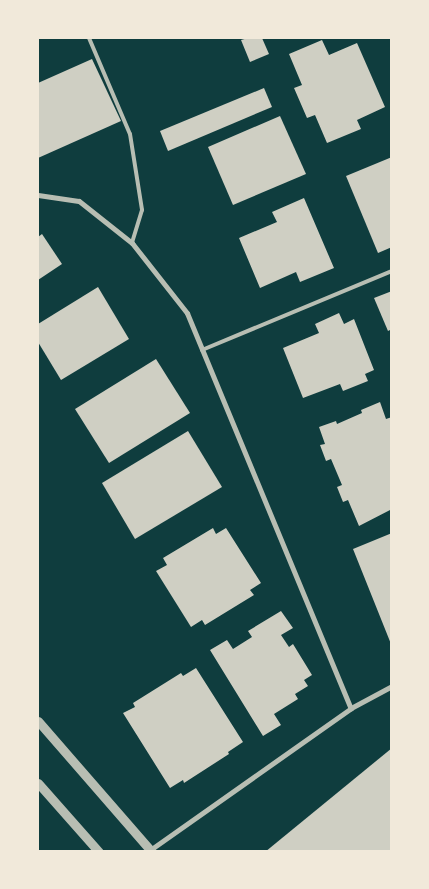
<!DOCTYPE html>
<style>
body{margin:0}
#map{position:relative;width:429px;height:889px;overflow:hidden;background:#0f3d3e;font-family:"Playfair Display",serif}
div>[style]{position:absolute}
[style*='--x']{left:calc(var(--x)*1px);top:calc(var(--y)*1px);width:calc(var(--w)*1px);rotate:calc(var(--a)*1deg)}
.building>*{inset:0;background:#cfcfc3}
.service>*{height:4px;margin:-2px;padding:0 2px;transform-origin:2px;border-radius:2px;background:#b8beb3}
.minor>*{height:5px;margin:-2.5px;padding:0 2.5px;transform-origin:2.5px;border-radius:2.5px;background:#b8beb3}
.tertiary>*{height:9px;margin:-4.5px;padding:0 4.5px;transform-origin:4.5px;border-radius:4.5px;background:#b8beb3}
span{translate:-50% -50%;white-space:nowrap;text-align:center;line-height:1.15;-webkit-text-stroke:4.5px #f1e9da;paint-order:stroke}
.frame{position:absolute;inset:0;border:39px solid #f1e9da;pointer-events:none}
</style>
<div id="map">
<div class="building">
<i style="clip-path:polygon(248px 38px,262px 38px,269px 54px,250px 62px,241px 40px)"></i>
<i style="clip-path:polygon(322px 40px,329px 55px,357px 43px,385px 107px,357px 120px,361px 129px,327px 143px,315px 115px,307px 118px,294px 88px,302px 85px,289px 54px)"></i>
<i style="clip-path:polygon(92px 59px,121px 121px,38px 158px,38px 83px)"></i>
<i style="clip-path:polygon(264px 88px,272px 107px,168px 151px,160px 131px)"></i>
<i style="clip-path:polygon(280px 116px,306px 174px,233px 205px,208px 147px)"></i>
<i style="clip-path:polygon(392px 157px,392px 247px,378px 253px,346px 176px)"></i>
<i style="clip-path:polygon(304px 198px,334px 268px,300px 282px,296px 272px,260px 288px,239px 238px,277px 222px,272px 212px)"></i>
<i style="clip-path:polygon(42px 234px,62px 264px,38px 280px,38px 237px)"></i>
<i style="clip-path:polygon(98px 287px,129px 339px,61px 380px,38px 342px,38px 324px)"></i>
<i style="clip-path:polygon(392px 291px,392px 329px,388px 331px,374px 298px)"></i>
<i style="clip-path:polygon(339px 313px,344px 324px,354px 319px,374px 370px,365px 374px,368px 381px,343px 391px,340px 384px,303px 398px,283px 348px,319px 333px,315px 324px)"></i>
<i style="clip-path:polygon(156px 359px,190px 413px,109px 463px,75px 409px)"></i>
<i style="clip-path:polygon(380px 402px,386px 419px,392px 417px,392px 509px,359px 526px,348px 500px,343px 502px,337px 487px,342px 485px,331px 459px,326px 461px,320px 445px,325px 444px,319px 427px,336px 421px,337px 424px,362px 413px,361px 410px)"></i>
<i style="clip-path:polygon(188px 431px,222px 487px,135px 539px,102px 483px)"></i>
<i style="clip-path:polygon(213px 528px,216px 534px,226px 528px,261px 583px,250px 590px,254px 595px,205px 625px,202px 620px,191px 627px,156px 571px,167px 565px,163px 558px)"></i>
<i style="clip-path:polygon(392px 533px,392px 644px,391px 644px,353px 549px)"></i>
<i style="clip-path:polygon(281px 611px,293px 628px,281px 635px,289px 647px,293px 644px,312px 675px,304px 680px,308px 686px,295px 694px,298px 699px,274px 714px,281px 725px,263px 736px,210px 650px,227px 640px,233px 649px,252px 637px,248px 631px)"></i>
<i style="clip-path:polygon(196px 668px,243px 742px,228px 752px,229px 754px,184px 783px,183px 780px,170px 788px,123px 713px,135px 707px,133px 703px,181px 673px,183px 676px)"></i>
<i style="clip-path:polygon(392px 748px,392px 852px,265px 852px)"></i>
</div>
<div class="service">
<i style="--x:89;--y:38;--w:104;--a:66.9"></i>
<i style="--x:130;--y:134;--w:77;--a:81"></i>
<i style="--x:142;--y:210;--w:34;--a:107"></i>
<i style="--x:202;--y:350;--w:206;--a:-22.6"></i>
</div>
<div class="minor">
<i style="--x:38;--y:195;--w:41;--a:8.3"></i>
<i style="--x:79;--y:201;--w:68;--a:38.4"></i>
<i style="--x:132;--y:243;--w:89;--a:51.8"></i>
<i style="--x:187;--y:313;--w:428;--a:67.5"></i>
<i style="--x:150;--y:850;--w:246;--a:-35.2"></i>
<i style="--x:351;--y:708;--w:47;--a:-28.2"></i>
</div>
<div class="tertiary">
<i style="--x:38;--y:721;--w:174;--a:49"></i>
<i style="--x:38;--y:783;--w:92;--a:48.5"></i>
</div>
<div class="frame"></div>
</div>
